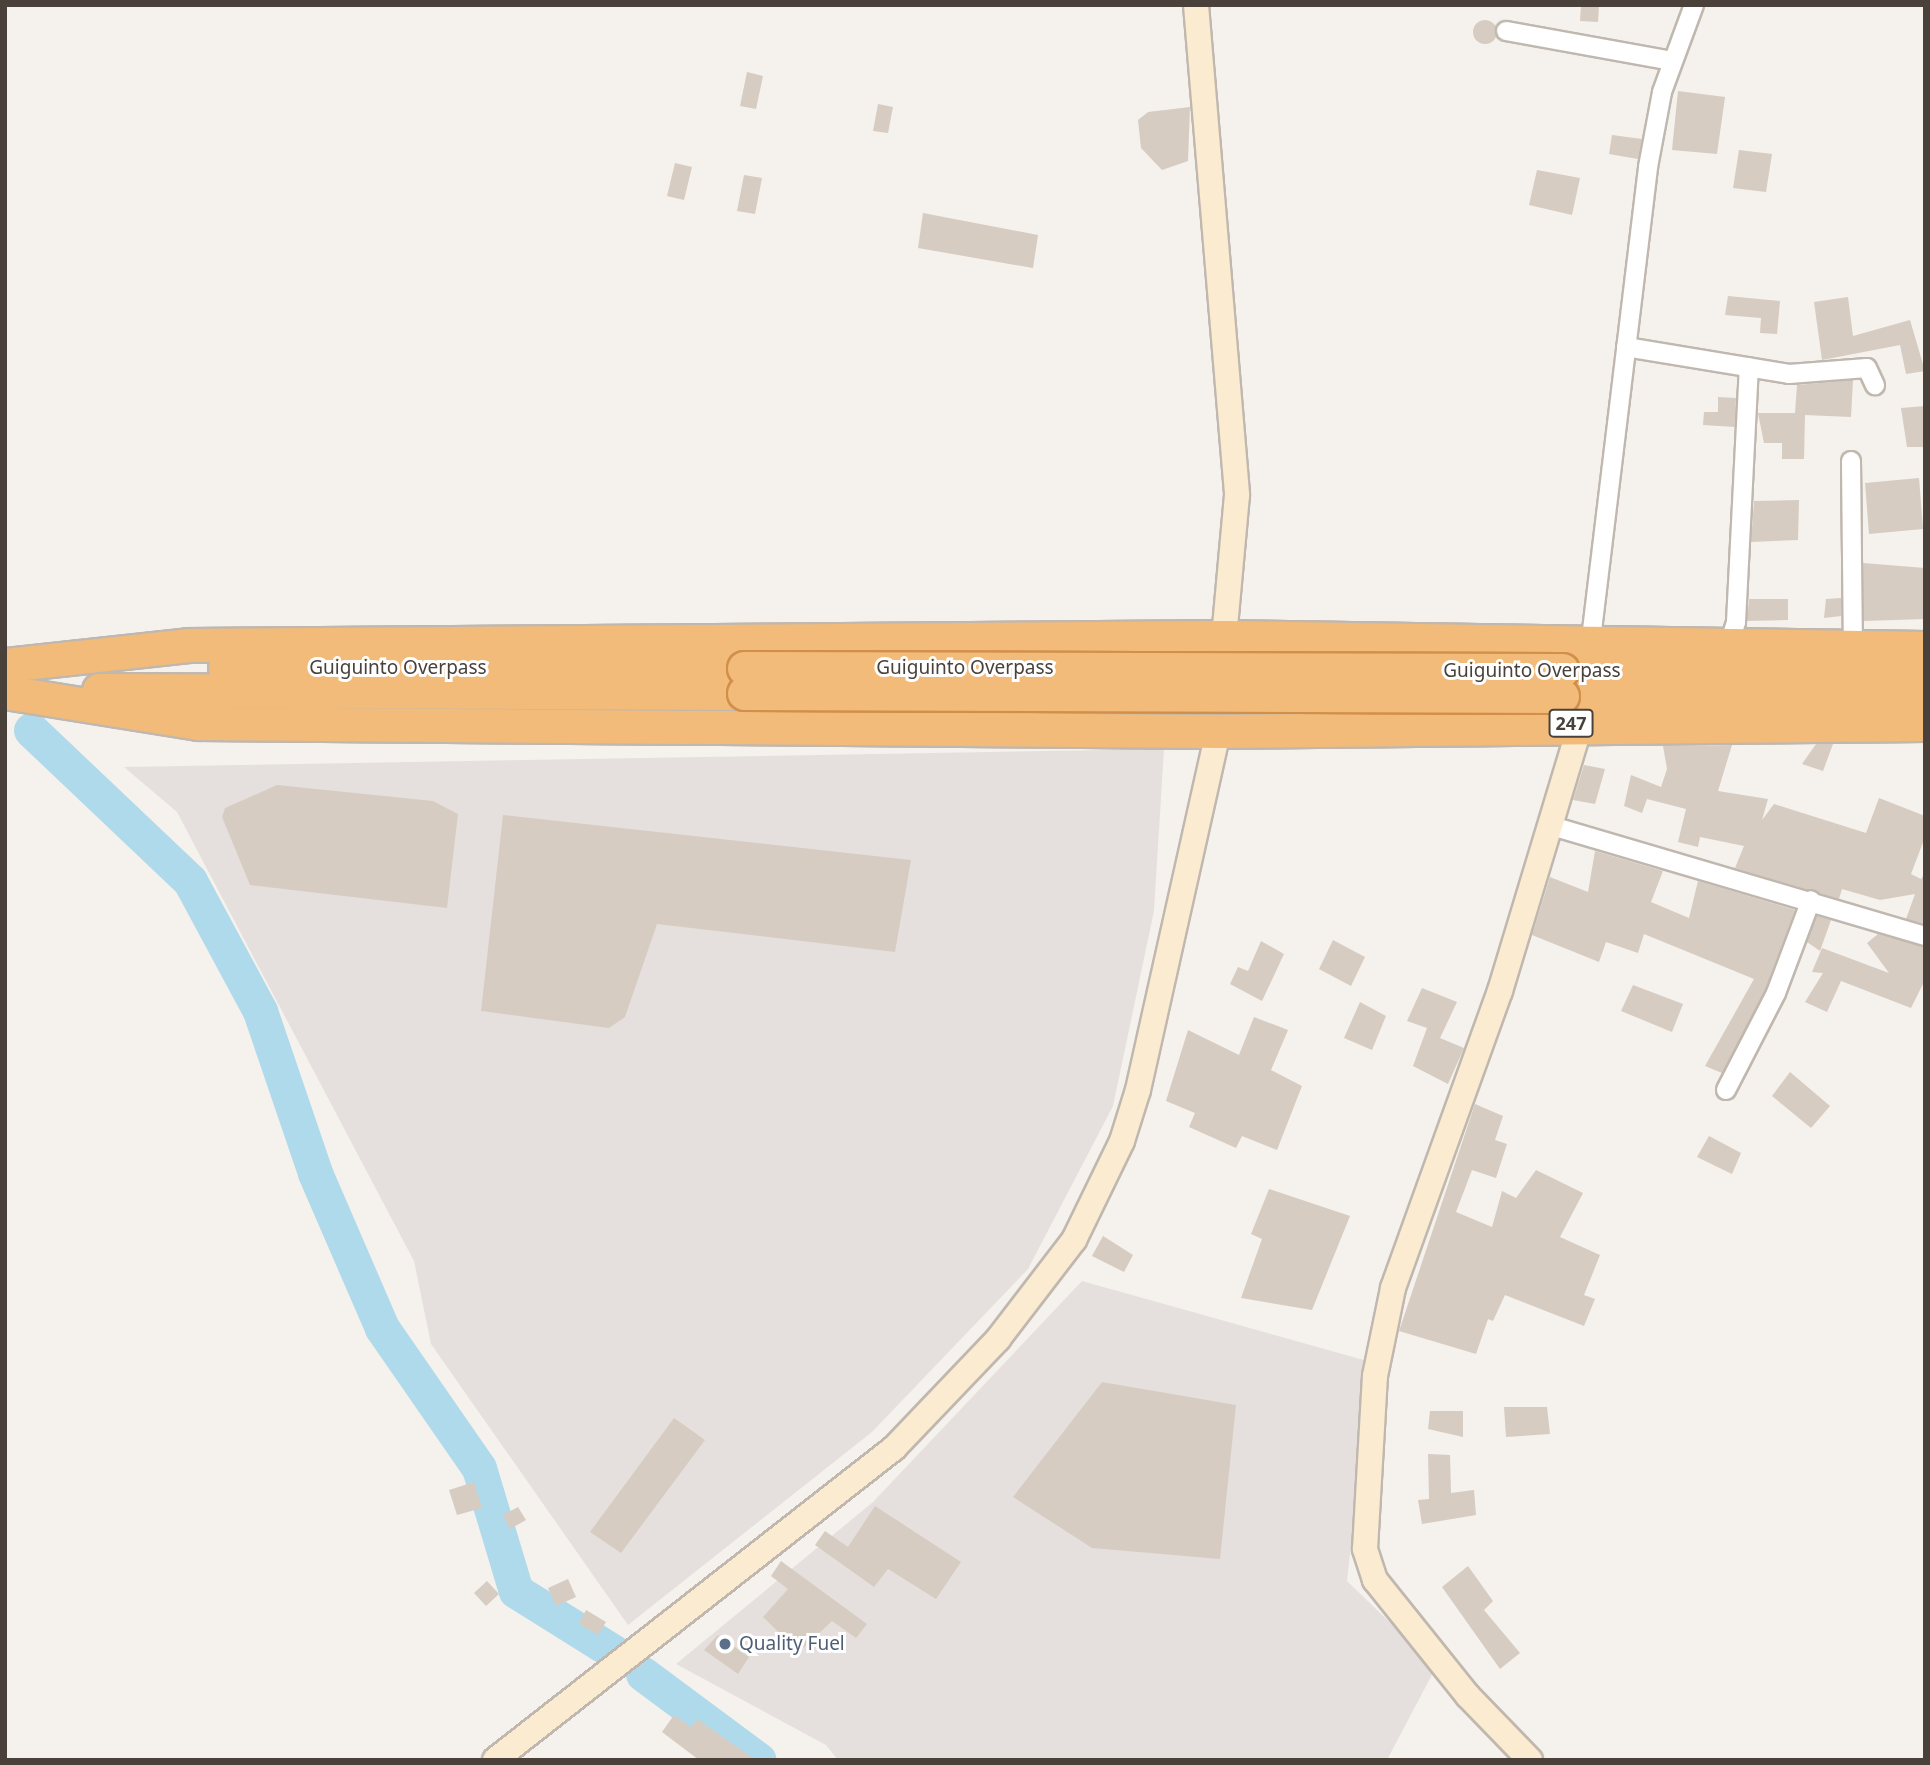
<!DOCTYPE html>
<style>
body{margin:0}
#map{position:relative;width:1930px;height:1765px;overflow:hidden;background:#f5f1ec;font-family:"Noto Sans",sans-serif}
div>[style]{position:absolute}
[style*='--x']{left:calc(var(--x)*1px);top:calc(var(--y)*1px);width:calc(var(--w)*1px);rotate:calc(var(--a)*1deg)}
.industrial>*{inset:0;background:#e5e0dd}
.river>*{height:35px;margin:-17.5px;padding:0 17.5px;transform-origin:17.5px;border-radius:17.5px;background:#afdaeb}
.building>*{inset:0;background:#d6ccc2}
.round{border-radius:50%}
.roads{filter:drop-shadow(2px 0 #c0b8af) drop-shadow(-2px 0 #c0b8af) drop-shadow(0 2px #c0b8af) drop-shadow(0 -2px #c0b8af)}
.street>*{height:18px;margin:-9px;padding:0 9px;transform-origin:9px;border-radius:9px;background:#fff}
.secondary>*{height:24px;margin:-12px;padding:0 12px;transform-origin:12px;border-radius:12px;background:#faebd1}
.highway>*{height:33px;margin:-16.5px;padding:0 16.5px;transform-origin:16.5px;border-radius:16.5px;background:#f2bb7a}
.bridges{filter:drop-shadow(2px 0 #d18f4a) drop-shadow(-2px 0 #d18f4a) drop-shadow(0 2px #d18f4a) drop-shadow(0 -2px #d18f4a)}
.highway-bridge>*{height:33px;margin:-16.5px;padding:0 16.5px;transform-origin:16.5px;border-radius:16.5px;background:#f2bb7a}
.dots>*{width:19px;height:19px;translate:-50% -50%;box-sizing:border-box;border:4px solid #fff;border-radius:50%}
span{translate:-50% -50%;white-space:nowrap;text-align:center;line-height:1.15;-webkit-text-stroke:6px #fff;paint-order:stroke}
.shield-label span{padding:2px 5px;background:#fff;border:2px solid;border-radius:5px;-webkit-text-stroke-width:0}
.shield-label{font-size:18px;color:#49413a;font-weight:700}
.street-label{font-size:19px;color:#49413a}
.service-label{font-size:19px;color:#4e5e75}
.left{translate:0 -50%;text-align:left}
.frame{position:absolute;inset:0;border:7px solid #49413a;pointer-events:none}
</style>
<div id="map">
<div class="industrial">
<i style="clip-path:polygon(1164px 749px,1154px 911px,1113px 1106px,1028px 1269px,872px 1432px,628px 1625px,431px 1344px,414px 1261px,177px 812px,124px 767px)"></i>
<i style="clip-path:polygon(1082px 1281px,1371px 1362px,1347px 1581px,1436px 1667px,1387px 1760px,838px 1760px,826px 1745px,676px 1664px,873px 1502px)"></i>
</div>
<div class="river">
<i style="--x:31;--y:730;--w:219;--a:43.5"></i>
<i style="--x:190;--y:881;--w:148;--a:61.7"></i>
<i style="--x:260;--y:1011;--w:171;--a:71.2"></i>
<i style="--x:315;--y:1173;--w:169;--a:66.6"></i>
<i style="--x:382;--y:1328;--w:170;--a:55.3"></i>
<i style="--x:479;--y:1468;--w:128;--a:73.3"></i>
<i style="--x:516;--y:1591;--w:119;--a:32"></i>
<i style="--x:643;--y:1674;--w:144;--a:36.6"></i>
</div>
<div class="building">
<i style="clip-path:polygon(1581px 5px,1599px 5px,1598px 22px,1580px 21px)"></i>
<i class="round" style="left:1473px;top:20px;width:24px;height:24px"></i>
<i style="clip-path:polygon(747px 72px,763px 76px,756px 109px,740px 106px)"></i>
<i style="clip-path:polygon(1678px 91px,1725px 97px,1717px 154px,1672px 150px)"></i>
<i style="clip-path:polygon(878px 104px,893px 107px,888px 133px,873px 131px)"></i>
<i style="clip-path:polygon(1190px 107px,1188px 161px,1162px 170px,1141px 148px,1138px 120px,1148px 112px)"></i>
<i style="clip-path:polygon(1612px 135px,1642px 139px,1638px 159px,1609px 154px)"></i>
<i style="clip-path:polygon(1739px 150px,1772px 154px,1766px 192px,1733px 188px)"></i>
<i style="clip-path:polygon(675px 163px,692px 167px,684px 200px,667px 196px)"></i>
<i style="clip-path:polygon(1537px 170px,1580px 178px,1572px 215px,1529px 205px)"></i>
<i style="clip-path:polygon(744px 175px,762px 178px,755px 214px,737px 211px)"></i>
<i style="clip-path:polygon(923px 213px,1038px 235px,1033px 268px,918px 248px)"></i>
<i style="clip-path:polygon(1728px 296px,1780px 301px,1777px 334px,1760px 333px,1761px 318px,1725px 315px)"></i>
<i style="clip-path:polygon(1848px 297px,1853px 336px,1910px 320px,1925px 371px,1906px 374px,1900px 345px,1822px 360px,1814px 302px)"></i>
<i style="clip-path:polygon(1853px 380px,1851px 417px,1805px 415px,1804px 459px,1782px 459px,1782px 443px,1764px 443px,1758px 413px,1795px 413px,1797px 385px)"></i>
<i style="clip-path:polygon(1718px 397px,1736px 398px,1735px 427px,1703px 425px,1704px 412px,1718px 412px)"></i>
<i style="clip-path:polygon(1925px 406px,1925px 447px,1907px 447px,1901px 408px)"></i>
<i style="clip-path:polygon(1919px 478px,1923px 529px,1869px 534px,1865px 483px)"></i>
<i style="clip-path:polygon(1799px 500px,1798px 540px,1751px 542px,1754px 501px)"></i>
<i style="clip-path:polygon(1863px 563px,1925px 568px,1925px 619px,1864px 621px)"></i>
<i style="clip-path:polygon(1841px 598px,1841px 616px,1824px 618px,1826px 599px)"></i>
<i style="clip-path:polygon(1749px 599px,1788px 599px,1788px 620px,1747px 621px)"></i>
<i style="clip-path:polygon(1816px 744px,1833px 744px,1823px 771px,1802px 764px)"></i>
<i style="clip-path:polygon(1732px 745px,1718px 791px,1768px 799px,1762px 820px,1774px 804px,1866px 833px,1879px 798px,1925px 816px,1925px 837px,1911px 874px,1921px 879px,1925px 873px,1925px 924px,1906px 919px,1915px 894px,1880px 900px,1842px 889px,1839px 899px,1735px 868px,1744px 846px,1700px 837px,1698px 847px,1678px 842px,1686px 809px,1647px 799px,1642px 813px,1624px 806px,1631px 775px,1661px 787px,1667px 769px,1663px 746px)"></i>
<i style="clip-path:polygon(1584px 765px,1605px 769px,1595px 804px,1573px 800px)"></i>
<i style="clip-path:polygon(277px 785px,433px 801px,458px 814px,447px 908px,250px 885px,222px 817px,225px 808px)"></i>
<i style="clip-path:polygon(503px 815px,911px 860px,895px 952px,657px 924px,625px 1017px,609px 1028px,481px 1011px)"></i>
<i style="clip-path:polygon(1595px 851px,1663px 871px,1651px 902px,1689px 918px,1698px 881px,1795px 910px,1766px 988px,1722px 1073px,1705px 1066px,1754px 979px,1644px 934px,1638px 953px,1606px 942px,1599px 962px,1532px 935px,1550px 877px,1588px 892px)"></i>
<i style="clip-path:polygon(1817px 916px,1831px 920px,1820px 951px,1807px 942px)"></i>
<i style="clip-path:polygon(1878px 934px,1925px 947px,1925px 980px,1911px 1008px,1841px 981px,1827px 1012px,1805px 1002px,1823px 973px,1812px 972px,1822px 948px,1889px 973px,1867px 943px)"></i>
<i style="clip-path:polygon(1333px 940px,1365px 957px,1351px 986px,1319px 969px)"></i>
<i style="clip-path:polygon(1261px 941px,1284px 954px,1262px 1001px,1230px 984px,1238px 967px,1248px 971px)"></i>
<i style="clip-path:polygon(1633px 985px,1683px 1004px,1672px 1032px,1621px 1011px)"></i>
<i style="clip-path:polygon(1422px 988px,1457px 1002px,1440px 1038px,1464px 1048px,1448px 1084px,1413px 1066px,1427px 1028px,1407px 1021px)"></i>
<i style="clip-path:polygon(1360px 1002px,1386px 1016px,1372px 1050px,1344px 1038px)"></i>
<i style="clip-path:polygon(1254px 1017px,1288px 1030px,1271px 1070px,1302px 1086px,1277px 1150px,1242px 1136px,1236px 1148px,1189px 1127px,1195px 1113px,1166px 1101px,1188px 1030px,1239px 1055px)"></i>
<i style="clip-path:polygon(1790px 1072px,1830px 1106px,1811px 1128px,1772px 1096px)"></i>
<i style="clip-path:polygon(1475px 1104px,1503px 1116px,1495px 1140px,1507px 1144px,1496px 1178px,1472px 1170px,1456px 1212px,1492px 1227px,1502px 1191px,1516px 1198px,1536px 1170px,1583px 1193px,1560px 1237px,1600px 1255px,1584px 1295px,1595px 1299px,1584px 1326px,1505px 1295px,1493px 1321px,1488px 1319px,1476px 1354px,1399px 1331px)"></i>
<i style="clip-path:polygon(1709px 1136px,1741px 1153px,1732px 1174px,1697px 1157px)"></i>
<i style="clip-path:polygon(1269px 1189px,1350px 1216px,1312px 1310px,1241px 1298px,1262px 1239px,1251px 1234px)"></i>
<i style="clip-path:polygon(1103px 1236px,1133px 1255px,1124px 1272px,1092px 1256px)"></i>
<i style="clip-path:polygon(1102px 1382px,1236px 1405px,1220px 1559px,1092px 1548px,1013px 1497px)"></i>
<i style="clip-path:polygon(1504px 1407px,1547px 1407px,1550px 1434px,1506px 1437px)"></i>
<i style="clip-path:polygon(1430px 1411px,1463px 1411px,1463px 1437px,1428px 1429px)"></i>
<i style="clip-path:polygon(674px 1418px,705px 1440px,621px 1553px,590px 1532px)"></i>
<i style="clip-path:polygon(1428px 1454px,1450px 1455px,1451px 1493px,1474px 1490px,1476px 1515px,1422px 1524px,1418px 1500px,1429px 1499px)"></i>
<i style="clip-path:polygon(474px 1482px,482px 1508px,457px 1515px,449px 1490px)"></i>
<i style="clip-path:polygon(875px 1506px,961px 1562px,936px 1599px,888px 1569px,874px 1587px,815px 1545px,825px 1531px,848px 1547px)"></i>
<i style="clip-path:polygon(518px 1507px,526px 1520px,510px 1529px,503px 1515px)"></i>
<i style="clip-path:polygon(781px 1561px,867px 1624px,856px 1638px,832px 1621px,799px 1652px,763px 1617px,788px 1589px,771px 1576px)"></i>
<i style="clip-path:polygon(1468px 1566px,1493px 1601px,1484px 1610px,1520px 1653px,1500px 1669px,1442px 1587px)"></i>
<i style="clip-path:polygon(568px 1579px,576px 1597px,556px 1606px,548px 1588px)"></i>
<i style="clip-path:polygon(487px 1581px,499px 1594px,486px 1606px,474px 1593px)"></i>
<i style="clip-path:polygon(586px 1610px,606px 1622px,598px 1635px,579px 1624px)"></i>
<i style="clip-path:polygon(718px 1635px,749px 1657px,738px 1674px,704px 1650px)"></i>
<i style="clip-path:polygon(674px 1715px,691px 1727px,697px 1719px,756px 1760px,699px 1760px,662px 1732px)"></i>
</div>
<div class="roads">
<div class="street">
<i style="--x:1506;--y:31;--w:169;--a:10.2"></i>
<i style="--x:1626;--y:347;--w:165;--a:9.4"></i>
<i style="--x:1789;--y:374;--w:78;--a:-4.4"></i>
<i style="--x:1867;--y:368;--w:19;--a:65"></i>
<i style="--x:1851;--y:461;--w:186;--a:89.4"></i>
<i style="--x:1590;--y:647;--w:483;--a:-83.1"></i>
<i style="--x:1648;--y:167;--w:76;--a:-79.4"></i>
<i style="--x:1662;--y:92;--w:93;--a:-69.8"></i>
<i style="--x:1728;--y:647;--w:26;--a:-72"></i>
<i style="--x:1736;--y:622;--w:255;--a:-87.1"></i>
<i style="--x:1555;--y:827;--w:386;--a:16.4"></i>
<i style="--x:1726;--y:1090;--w:109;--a:-62.7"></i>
<i style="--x:1776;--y:993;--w:99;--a:-69.4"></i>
</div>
<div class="secondary">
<i style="--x:1196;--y:5;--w:492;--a:85.2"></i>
<i style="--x:1237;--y:495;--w:143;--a:95.2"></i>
<i style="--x:495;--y:1760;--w:507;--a:-38.02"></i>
<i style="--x:894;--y:1448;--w:151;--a:-46.3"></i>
<i style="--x:998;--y:1339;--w:125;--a:-52.5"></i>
<i style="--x:1074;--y:1240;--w:110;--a:-64.1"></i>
<i style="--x:1122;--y:1141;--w:53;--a:-72.6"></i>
<i style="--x:1138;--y:1090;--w:368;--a:-77.4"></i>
<i style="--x:1530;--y:1760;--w:89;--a:-134.1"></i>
<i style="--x:1468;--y:1696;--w:149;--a:-128.7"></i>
<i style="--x:1375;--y:1580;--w:33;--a:-108"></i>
<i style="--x:1365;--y:1549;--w:173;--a:-86.7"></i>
<i style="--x:1375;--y:1376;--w:90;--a:-78.4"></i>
<i style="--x:1393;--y:1288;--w:316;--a:-70.2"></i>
<i style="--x:1500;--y:991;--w:280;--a:-73.2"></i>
</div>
<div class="highway">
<i style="--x:5;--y:665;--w:184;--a:-6.2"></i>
<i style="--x:188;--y:645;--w:1036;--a:-0.44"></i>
<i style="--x:1224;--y:637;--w:701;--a:0.9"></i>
<i style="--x:225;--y:668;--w:519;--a:0"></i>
<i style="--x:1562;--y:670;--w:363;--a:0.8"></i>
<i style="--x:99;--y:690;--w:645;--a:0.27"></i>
<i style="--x:5;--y:692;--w:195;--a:9.1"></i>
<i style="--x:198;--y:723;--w:1020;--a:0.45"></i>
<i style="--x:1218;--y:731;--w:707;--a:-0.57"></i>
<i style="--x:1562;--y:696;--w:363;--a:0.3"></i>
</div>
</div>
<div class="bridges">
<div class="highway-bridge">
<i style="--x:744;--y:668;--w:818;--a:0.14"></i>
<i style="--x:744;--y:693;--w:818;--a:0.21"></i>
</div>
</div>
<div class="dots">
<i style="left:725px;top:1644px;background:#5c6f8a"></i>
</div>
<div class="shield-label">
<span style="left:1571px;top:723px">247</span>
</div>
<div class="street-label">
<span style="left:398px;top:668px">Guiguinto Overpass</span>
<span style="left:965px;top:668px">Guiguinto Overpass</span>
<span style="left:1532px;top:671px">Guiguinto Overpass</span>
</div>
<div class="service-label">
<span class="left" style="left:739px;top:1644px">Quality Fuel</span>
</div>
<div class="frame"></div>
</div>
